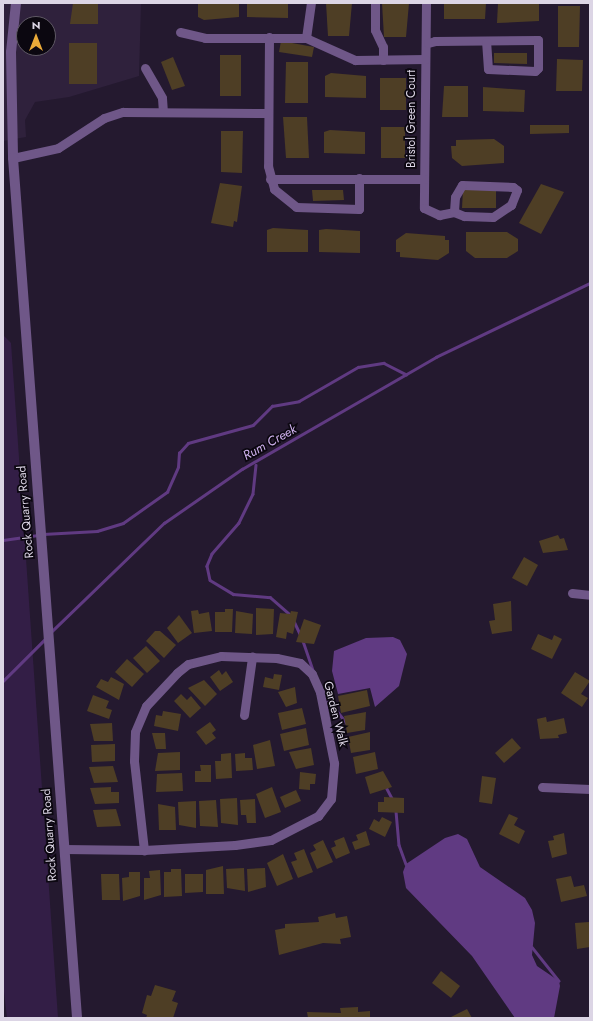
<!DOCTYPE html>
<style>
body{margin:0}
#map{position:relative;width:593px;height:1021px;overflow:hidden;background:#24192f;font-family:Jost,sans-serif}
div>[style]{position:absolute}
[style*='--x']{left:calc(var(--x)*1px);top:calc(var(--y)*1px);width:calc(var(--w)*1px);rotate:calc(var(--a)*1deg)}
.built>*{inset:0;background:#2f213c}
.green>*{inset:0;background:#331e46}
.water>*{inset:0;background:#603a82}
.stream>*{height:2.5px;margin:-1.25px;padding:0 1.25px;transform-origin:1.25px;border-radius:1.25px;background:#603a82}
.building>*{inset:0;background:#4e3e25}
.minor>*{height:9px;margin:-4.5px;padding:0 4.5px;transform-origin:4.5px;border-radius:4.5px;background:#6f5788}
.tertiary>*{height:10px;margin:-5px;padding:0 5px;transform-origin:5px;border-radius:5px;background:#6f5788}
span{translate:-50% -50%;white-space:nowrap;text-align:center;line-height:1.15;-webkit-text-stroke:3.5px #0b0710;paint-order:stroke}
.street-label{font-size:12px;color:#dcd5e5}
.water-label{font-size:13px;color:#d1b3f0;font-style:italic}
.frame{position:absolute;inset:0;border:4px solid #dcd5e5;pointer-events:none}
.north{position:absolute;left:16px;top:16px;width:40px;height:40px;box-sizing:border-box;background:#0b0710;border:1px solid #5f5965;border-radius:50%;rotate:0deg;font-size:11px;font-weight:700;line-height:16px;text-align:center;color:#dcd5e5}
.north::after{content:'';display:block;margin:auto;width:14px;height:18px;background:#eaaa39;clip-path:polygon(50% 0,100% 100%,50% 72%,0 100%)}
</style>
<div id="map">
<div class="built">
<i style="clip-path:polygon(evenodd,3px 3px,141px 3px,139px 76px,69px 97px,35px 102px,25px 120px,26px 137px,3px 141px,3px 3px,24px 24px,48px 24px,48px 48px,24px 48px,24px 24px)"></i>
</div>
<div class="green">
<i style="clip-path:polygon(3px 335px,11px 343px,58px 1018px,7px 1018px,3px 983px)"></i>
</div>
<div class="water">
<i style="clip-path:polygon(393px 637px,400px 640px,407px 654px,399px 686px,375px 707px,370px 688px,338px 694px,332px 671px,334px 651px,366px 638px)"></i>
<i style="clip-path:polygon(458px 834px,467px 839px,480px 867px,525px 898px,532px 910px,535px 923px,532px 955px,537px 966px,559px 981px,560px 986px,554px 1018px,515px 1018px,472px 956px,406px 888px,403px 872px,406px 864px,445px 838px)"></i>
</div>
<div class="stream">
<i style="--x:256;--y:465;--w:29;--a:96"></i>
<i style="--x:253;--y:494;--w:32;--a:116"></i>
<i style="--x:239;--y:523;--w:41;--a:131.1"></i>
<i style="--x:212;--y:554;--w:13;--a:113"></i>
<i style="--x:207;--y:566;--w:14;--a:78"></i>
<i style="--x:210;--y:580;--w:27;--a:31"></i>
<i style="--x:233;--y:594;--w:37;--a:5"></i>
<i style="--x:270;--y:597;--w:29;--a:41"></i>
<i style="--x:43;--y:534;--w:54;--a:-3.2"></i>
<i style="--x:97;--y:531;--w:27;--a:-17"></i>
<i style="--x:123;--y:523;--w:54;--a:-35.2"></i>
<i style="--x:167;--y:492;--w:27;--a:-66"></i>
<i style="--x:178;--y:467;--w:14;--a:-86"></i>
<i style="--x:179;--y:453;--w:13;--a:-48"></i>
<i style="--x:188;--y:443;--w:67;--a:-15.5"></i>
<i style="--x:253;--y:425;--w:27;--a:-45"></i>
<i style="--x:272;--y:406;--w:27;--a:-10"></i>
<i style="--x:299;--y:401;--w:68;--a:-30"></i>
<i style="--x:358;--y:367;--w:26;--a:-9"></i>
<i style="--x:384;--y:363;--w:25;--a:27"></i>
<i style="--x:3;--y:540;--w:35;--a:-8"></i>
<i style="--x:294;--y:621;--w:14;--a:65"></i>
<i style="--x:51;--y:632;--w:157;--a:-44"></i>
<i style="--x:164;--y:523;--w:95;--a:-34.7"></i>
<i style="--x:242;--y:469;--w:224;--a:-30"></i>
<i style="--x:436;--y:357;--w:171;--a:-25.7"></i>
<i style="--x:303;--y:641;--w:31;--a:71"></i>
<i style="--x:3;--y:681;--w:59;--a:-45"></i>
<i style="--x:324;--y:695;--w:35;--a:51"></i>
<i style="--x:386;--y:787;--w:15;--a:62"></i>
<i style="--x:396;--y:811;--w:34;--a:85"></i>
<i style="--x:399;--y:845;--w:20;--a:70"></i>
<i style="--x:532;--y:947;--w:43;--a:51.5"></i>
</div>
<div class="building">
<i style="clip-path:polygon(73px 3px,98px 3px,98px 24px,70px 24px)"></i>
<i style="clip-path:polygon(198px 3px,239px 3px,239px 17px,204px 20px,198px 17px)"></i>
<i style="clip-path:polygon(247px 3px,288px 3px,288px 18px,247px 17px)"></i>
<i style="clip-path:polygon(326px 3px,352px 3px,349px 36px,328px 36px)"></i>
<i style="clip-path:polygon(382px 3px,409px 3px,406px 37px,384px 37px)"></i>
<i style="clip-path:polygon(444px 3px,486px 3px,485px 19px,444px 19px)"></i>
<i style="clip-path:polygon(498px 3px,539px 3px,539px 21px,497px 23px)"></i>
<i style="clip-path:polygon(558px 6px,580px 6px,579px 47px,558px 47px)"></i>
<i style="clip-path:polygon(281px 41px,314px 47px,312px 57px,279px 52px)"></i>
<i style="clip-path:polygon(69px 43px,97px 43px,97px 84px,69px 84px)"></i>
<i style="clip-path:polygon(494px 53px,527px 53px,527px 64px,494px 63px)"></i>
<i style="clip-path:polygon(220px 55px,241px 55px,241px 96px,220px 96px)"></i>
<i style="clip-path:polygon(173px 57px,185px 86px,172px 90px,161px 62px)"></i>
<i style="clip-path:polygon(557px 59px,583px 60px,582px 91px,556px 91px)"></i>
<i style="clip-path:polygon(286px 62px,308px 62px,308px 103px,285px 103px)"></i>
<i style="clip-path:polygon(331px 73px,366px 76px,366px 98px,325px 97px,325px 76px)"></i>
<i style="clip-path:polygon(380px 78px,406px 78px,406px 110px,380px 110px)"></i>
<i style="clip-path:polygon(444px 86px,468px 86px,468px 117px,442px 117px)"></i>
<i style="clip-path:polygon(483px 87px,525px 90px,524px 112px,483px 111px)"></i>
<i style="clip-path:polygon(283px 117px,307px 117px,309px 158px,286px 158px)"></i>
<i style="clip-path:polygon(530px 125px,569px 125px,569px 133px,530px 134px)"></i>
<i style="clip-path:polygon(381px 127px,405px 127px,405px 158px,381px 158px)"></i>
<i style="clip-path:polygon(330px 130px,365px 132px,365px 154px,324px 153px,324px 132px)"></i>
<i style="clip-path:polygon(221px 131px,243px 131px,242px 173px,221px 172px)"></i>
<i style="clip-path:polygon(494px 139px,504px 146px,504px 163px,462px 166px,452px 158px,451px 146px,456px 146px,456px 140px)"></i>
<i style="clip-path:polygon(220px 183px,242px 186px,237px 222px,234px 221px,233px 227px,211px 223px)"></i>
<i style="clip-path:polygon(541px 184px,564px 192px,541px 234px,519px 223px)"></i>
<i style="clip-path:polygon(463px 189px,496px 189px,496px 208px,462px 208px)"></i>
<i style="clip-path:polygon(312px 190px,343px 190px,344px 200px,313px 201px)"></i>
<i style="clip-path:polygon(273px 228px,308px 230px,308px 252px,267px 252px,267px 230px)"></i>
<i style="clip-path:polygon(326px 229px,360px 231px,360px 253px,319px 252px,319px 230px)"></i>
<i style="clip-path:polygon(466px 232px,507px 232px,518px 239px,518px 251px,507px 258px,475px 258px,466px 251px)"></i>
<i style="clip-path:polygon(406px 233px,445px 236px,445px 240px,449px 240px,449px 253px,438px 260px,400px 257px,400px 252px,396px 252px,396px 240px)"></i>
<i style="clip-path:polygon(558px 535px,560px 539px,564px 538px,568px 550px,543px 553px,539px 541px)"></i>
<i style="clip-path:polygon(524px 557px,538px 565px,527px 586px,512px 578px)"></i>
<i style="clip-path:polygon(511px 601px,512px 631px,492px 634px,489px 621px,495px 620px,493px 604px)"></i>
<i style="clip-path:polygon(256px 608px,274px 609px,273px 634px,256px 635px)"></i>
<i style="clip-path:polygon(225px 609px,233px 609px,232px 632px,215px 632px,215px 612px,225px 612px)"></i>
<i style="clip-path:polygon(198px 610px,199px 614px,209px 612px,212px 631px,194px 633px,191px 611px)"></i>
<i style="clip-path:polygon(236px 611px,253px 614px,252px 634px,235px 633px)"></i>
<i style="clip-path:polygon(291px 611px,298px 612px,293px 634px,287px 632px,286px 639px,276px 637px,280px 613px,290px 614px)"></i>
<i style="clip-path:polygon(179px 615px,192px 633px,178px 643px,167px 628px)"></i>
<i style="clip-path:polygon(304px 619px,321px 625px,314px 644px,296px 642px)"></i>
<i style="clip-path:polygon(155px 631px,160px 631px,176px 645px,164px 658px,146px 641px)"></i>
<i style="clip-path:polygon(538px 634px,552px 640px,554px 635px,562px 639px,552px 659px,531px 649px)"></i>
<i style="clip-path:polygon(146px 646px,160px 661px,147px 673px,133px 658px)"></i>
<i style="clip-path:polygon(127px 659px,144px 674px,132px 687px,115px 672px)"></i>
<i style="clip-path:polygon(219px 670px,222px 675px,226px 671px,233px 682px,220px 691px,210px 677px)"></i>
<i style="clip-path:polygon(575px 672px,590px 681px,581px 694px,588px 698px,582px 707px,561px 693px)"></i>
<i style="clip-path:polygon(274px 674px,282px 675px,279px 690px,263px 687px,265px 677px,273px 679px)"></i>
<i style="clip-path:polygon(111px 677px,124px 684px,119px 700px,96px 687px,101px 679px,108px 682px)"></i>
<i style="clip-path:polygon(204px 680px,217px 694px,205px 706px,188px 688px)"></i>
<i style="clip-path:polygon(295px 687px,297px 703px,286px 707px,278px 692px)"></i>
<i style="clip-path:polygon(367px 690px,370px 706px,341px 713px,338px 696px)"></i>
<i style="clip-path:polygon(181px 694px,187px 700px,191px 696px,201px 708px,190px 718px,174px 701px)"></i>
<i style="clip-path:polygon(93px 695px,109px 701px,106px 708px,112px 710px,109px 719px,87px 711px)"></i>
<i style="clip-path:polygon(302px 708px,306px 724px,282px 730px,278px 713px)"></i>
<i style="clip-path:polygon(163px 711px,181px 714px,178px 731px,154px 726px,156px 715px,162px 716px)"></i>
<i style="clip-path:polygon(366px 712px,365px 730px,347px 733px,344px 716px)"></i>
<i style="clip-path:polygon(546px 717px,547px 722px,564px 718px,567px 733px,558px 735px,559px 738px,540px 739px,537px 719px)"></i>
<i style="clip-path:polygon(210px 722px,216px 730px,212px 733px,216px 738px,206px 745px,196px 732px)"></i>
<i style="clip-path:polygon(112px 723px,113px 741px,94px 741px,90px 724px)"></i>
<i style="clip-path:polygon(306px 728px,309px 745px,284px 751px,280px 734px)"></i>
<i style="clip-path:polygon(370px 732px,370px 750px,351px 753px,348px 737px)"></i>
<i style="clip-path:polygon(152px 733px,165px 733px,166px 749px,156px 749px)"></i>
<i style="clip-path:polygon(512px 738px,521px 748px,504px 763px,495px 753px)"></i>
<i style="clip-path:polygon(270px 740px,275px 766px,257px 769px,253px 745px)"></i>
<i style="clip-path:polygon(115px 744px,115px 761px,92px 762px,91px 745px)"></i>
<i style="clip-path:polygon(311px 748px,314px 765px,296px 769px,289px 752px)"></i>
<i style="clip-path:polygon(180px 752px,180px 770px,155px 771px,158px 753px)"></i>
<i style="clip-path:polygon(375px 752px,378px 769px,356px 774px,353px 757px)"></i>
<i style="clip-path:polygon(231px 753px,232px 778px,216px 779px,215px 761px,221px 761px,221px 754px)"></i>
<i style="clip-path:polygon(245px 753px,245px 758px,252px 758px,253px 770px,236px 771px,235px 754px)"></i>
<i style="clip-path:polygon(200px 765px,211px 765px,211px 782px,195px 782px,195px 771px,201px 771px)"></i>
<i style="clip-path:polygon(113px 766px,118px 782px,94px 783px,89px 767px)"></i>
<i style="clip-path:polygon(383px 771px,392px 787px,370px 794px,365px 777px)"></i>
<i style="clip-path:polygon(300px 772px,316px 774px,315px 784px,310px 784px,310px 790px,299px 789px)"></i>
<i style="clip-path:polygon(182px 773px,183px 791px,156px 792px,157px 774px)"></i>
<i style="clip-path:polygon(482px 776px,496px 778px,492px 804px,479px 802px)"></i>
<i style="clip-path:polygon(111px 787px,111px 792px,119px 792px,119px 803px,95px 804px,90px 788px)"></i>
<i style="clip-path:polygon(272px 787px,281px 812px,265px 818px,256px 794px)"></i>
<i style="clip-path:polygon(296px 790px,301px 801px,285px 808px,280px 797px)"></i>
<i style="clip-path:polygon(384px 797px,404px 798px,404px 813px,378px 812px,378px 802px,384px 802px)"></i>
<i style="clip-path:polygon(237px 798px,238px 825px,221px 823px,220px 799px)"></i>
<i style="clip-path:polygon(255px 799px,256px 823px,247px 823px,246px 815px,241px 815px,240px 800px)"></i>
<i style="clip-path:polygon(216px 800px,218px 827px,200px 826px,199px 801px)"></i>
<i style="clip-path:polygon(196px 801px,196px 828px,179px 825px,178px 802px)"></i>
<i style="clip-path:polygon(158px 804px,175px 807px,176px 830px,159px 830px)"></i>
<i style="clip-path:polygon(116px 809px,121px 826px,97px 827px,93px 810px)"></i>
<i style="clip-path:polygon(509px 814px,518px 818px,514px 825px,525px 831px,519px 844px,499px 834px)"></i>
<i style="clip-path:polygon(382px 817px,392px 822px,385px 837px,369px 829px,374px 819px,379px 822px)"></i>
<i style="clip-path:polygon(366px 831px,370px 845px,355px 850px,352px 842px,358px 840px,356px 835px)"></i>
<i style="clip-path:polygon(564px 833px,567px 854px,552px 858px,548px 841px,554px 840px,553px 836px)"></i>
<i style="clip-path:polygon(344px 837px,350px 853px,336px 859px,331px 848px,336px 846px,334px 841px)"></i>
<i style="clip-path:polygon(323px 840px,333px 862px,317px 869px,310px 853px,316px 850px,313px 845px)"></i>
<i style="clip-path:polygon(304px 849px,313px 872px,298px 878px,291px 862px,297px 860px,294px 853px)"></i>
<i style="clip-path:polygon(283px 854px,293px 879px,277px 886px,267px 863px)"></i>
<i style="clip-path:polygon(223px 866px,224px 894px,206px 894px,206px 870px)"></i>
<i style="clip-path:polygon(244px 868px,245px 891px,227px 888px,226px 869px)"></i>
<i style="clip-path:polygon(265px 868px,266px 887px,248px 892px,247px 869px)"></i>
<i style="clip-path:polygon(171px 869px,181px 869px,182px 896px,164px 897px,164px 872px,171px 872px)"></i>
<i style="clip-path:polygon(160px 870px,161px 895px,144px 900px,144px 878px,150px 878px,149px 871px)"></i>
<i style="clip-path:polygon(129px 872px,140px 872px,140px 896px,123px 901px,122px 878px,129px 877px)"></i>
<i style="clip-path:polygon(101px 874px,119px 874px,120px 900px,102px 900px)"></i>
<i style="clip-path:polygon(185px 874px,203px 874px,203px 892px,185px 893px)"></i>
<i style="clip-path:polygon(571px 876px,574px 887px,584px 885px,587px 896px,561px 902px,556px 879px)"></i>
<i style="clip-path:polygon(335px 913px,336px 918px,347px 916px,351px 937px,340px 939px,341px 944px,323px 943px,279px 955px,275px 930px,285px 928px,285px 924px,319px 922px,318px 917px)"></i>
<i style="clip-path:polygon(589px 922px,590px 947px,577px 949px,575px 923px)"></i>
<i style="clip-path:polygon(441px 971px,460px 986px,451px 998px,432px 983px)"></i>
<i style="clip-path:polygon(155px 985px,176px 991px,172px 1001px,178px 1003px,173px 1018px,146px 1018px,147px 1015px,142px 1013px,147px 995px,151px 996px)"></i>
<i style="clip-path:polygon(358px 1007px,358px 1012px,370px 1011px,370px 1018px,308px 1018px,307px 1012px,341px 1013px,340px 1008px)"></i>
<i style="clip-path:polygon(467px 1009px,472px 1018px,449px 1018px)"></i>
</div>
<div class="minor">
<i style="--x:375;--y:3;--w:27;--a:90"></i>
<i style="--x:375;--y:30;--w:19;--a:65"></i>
<i style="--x:383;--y:47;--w:13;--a:90"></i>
<i style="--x:426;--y:3;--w:205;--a:90.6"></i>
<i style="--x:424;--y:208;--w:17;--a:25"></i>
<i style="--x:439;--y:215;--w:15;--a:-11"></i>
<i style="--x:454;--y:212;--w:11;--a:22"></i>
<i style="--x:464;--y:216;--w:29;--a:2"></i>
<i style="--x:493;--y:217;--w:22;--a:-34"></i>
<i style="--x:511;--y:205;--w:16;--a:-68"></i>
<i style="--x:517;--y:190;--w:5;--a:-143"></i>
<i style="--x:513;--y:187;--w:51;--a:-177.8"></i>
<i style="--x:462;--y:185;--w:14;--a:120"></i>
<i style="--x:455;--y:197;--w:15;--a:94"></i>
<i style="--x:180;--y:32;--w:26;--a:13"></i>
<i style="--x:205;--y:38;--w:101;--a:0"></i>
<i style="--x:306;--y:38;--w:54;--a:24.2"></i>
<i style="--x:355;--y:60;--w:70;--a:-0.8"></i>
<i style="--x:269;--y:37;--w:129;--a:90.4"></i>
<i style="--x:268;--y:166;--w:24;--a:75"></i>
<i style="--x:274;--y:189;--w:28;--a:39"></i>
<i style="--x:296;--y:207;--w:63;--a:1.8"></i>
<i style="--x:359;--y:209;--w:31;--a:-90"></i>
<i style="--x:306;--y:38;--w:35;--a:-82"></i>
<i style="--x:428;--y:43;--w:7;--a:-16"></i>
<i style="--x:435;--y:41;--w:103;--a:-0.6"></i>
<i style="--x:538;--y:40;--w:28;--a:90"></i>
<i style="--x:538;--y:68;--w:4;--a:135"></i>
<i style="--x:535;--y:71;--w:47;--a:-177.6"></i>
<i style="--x:488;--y:69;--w:27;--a:-94"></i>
<i style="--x:145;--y:68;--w:34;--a:60"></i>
<i style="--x:162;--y:98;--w:14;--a:86"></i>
<i style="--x:13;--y:158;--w:46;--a:-12.5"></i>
<i style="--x:58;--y:148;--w:55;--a:-33.1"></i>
<i style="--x:104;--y:118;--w:20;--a:-18"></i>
<i style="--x:123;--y:112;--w:145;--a:0.4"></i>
<i style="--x:270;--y:179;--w:154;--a:0"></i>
<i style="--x:572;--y:593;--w:18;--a:6"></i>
<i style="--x:244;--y:715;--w:59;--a:-82.1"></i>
<i style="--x:542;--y:787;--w:48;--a:2.4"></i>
<i style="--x:64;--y:849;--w:80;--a:0.7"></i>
<i style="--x:144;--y:850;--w:91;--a:-3.1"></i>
<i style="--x:235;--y:845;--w:36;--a:-8"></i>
<i style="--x:271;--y:840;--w:53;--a:-27.1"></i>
<i style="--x:318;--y:816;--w:21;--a:-53"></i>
<i style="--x:331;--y:799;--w:36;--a:-85"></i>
<i style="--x:334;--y:763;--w:72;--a:-101.2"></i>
<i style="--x:320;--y:692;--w:20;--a:-114"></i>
<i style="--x:312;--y:674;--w:16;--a:-137"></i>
<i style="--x:300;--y:663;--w:24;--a:-168"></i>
<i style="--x:277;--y:658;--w:56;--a:-178"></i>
<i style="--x:221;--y:656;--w:34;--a:166"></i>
<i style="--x:188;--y:664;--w:14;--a:141"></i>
<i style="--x:177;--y:673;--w:45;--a:133.2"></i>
<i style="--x:146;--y:706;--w:28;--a:113"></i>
<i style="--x:135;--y:732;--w:29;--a:92"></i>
<i style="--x:134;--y:761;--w:90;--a:83.6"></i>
</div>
<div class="tertiary">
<i style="--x:16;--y:3;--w:49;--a:95.8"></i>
<i style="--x:11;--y:52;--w:106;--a:88.9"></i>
<i style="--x:13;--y:158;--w:862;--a:85.74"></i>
</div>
<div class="street-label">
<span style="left:412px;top:119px;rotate:-90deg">Bristol Green Court</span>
<span style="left:26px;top:512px;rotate:-95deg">Rock Quarry Road</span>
<span style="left:335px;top:714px;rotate:76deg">Garden Walk</span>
<span style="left:50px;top:835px;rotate:-94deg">Rock Quarry Road</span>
</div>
<div class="water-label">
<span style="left:270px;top:443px;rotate:-29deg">Rum Creek</span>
</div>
<div class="frame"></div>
<div class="north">N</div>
</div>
